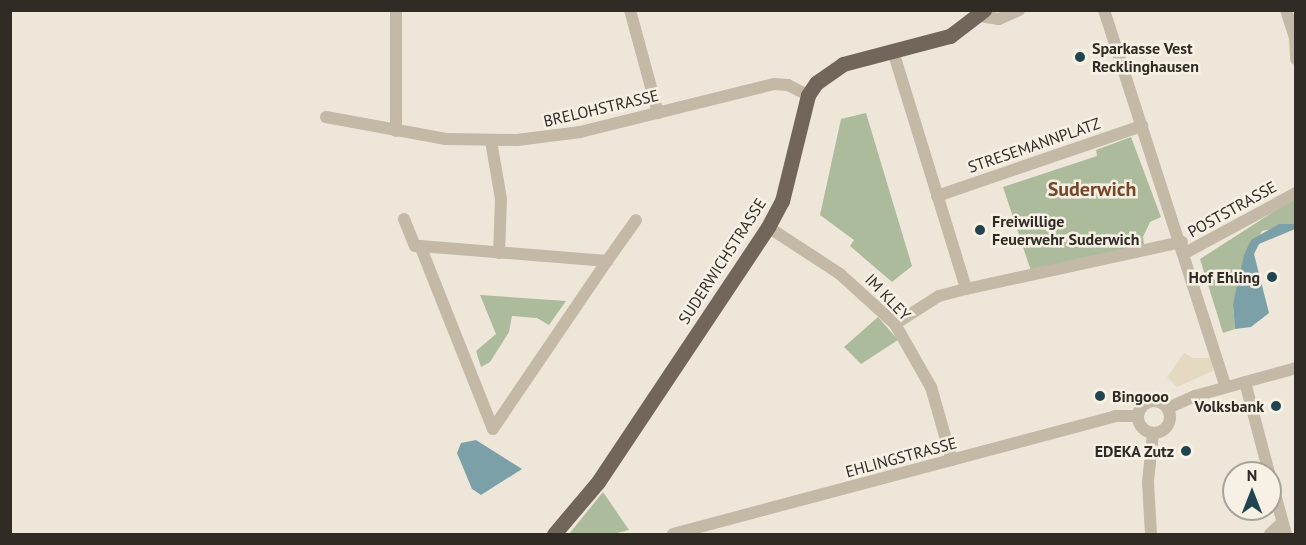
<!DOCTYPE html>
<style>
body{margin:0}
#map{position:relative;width:1306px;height:545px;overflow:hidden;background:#eee7d9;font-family:"PT Sans",sans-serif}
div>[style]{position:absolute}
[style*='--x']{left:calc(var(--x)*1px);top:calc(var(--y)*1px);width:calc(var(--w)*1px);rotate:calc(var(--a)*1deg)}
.green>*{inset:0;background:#acbb9b}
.plaza>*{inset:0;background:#e5dac1}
.water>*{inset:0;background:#7ba0a8}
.minor>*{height:12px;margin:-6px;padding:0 6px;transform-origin:6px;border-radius:6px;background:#c4b8a6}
.minor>.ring{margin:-6px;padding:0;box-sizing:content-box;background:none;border:12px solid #c4b8a6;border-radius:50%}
.major>*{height:15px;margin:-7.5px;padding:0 7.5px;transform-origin:7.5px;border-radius:7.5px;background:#726559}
.dots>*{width:16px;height:16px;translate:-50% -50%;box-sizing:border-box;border:3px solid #f6f1e4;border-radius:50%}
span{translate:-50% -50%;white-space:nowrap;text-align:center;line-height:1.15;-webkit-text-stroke:5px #f6f1e4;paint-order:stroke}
.poi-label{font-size:16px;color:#312b26;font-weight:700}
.left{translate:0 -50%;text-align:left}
.right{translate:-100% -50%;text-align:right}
.street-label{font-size:16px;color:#312b26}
.quarter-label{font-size:20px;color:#784628;font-weight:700}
.frame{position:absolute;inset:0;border:12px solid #312b26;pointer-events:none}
.north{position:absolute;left:1222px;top:461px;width:60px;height:60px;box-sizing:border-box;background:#f6f1e4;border:2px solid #a7a298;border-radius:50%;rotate:0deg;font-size:16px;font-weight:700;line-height:24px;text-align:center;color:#312b26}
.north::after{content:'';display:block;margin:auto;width:21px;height:27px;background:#20454e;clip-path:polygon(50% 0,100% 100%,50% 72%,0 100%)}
</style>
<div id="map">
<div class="green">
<i style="clip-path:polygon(866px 113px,912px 266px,892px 282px,850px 246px,854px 240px,820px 215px,841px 119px)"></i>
<i style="clip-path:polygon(1131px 137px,1161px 217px,1150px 222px,1143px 237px,1144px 245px,1031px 271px,1003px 187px,1097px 156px,1096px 150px)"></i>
<i style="clip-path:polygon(1295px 198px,1295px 224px,1262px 231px,1242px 272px,1233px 304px,1235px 329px,1223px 333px,1200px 259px)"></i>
<i style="clip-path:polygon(480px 295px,566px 301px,549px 325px,537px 318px,512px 316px,509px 332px,490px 362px,481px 367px,476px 351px,496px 334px)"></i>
<i style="clip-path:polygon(878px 317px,898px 340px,861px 364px,844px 347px)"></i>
<i style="clip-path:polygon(603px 492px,629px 530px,613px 534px,569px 534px)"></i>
</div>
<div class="plaza">
<i style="clip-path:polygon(1184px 353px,1193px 358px,1212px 358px,1213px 371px,1177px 387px,1167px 377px)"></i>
</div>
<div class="water">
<i style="clip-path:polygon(1279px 224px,1295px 224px,1295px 229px,1259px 244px,1254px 254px,1269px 313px,1251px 327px,1235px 329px,1233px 304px,1244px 255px,1251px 240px)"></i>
<i style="clip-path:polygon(476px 440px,522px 469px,481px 495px,472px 489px,457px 453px,461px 443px)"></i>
</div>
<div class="minor">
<i style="--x:396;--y:10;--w:121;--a:90"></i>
<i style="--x:630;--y:10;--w:107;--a:74.8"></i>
<i style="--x:1104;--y:10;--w:396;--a:72.1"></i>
<i style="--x:1286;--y:10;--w:28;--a:72"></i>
<i style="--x:1295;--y:37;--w:22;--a:87"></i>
<i style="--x:980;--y:16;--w:19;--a:9"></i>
<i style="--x:999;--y:19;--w:22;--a:-24"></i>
<i style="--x:893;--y:51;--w:249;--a:72.9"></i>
<i style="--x:966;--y:289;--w:221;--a:-12.3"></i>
<i style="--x:326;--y:117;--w:122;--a:10.4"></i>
<i style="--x:446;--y:139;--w:71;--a:0.8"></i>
<i style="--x:517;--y:140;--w:64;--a:-7.2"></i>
<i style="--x:580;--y:132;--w:200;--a:-13.9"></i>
<i style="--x:774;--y:84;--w:14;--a:4"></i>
<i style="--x:788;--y:85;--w:22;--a:27"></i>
<i style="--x:491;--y:141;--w:59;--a:80.2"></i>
<i style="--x:501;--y:199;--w:54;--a:92.1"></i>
<i style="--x:937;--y:196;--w:217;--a:-18.9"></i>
<i style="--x:404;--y:219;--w:29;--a:68"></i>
<i style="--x:415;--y:246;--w:5;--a:0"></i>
<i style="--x:768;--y:227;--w:86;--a:33.1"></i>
<i style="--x:840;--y:274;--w:74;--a:42.3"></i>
<i style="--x:895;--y:324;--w:73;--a:60.3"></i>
<i style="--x:931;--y:387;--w:76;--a:74"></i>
<i style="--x:420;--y:246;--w:188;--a:4.6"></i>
<i style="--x:607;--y:261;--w:203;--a:124.2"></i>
<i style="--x:493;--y:429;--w:197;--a:-111.7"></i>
<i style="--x:1185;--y:253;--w:126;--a:-28.4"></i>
<i style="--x:607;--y:261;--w:50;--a:-54.7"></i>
<i style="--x:895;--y:324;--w:52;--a:-32.5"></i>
<i style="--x:939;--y:296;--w:28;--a:-15"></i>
<i style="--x:1245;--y:382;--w:94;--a:75.2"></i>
<i class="ring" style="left:1138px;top:401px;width:20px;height:20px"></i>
<i style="--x:1168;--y:408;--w:30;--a:-24"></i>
<i style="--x:1195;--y:396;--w:105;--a:-15.5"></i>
<i style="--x:1270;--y:476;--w:60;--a:74.6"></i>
<i style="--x:673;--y:534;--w:457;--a:-14.9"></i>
<i style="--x:1115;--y:416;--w:23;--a:0"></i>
<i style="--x:1151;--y:534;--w:52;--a:-93.3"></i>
<i style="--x:1148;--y:482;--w:48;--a:-84.1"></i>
<i style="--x:1270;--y:534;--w:16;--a:-43"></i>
</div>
<div class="major">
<i style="--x:554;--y:534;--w:68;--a:-49.8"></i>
<i style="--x:598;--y:482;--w:306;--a:-56.3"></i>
<i style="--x:768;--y:227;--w:30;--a:-62"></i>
<i style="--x:782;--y:201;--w:109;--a:-76.2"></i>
<i style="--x:808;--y:95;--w:14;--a:-56"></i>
<i style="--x:816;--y:83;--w:33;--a:-35"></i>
<i style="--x:843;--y:64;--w:111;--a:-14.7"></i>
<i style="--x:950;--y:36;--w:43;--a:-37.4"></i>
</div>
<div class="dots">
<i style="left:1080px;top:57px;background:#20454e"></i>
<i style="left:980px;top:230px;background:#20454e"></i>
<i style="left:1272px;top:277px;background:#20454e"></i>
<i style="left:1100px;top:396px;background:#20454e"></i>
<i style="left:1276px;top:406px;background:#20454e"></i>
<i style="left:1186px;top:451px;background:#20454e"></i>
</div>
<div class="poi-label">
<span class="left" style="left:1092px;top:57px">Sparkasse Vest<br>Recklinghausen</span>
<span class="left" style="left:992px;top:230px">Freiwillige<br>Feuerwehr Suderwich</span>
<span class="right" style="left:1260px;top:277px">Hof Ehling</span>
<span class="left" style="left:1112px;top:396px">Bingooo</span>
<span class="right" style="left:1264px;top:406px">Volksbank</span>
<span class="right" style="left:1174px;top:451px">EDEKA Zutz</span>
</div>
<div class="street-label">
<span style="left:601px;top:108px;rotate:-13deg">BRELOHSTRASSE</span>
<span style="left:1034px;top:145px;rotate:-19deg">STRESEMANNPLATZ</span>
<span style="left:1232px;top:209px;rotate:-29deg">POSTSTRASSE</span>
<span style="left:722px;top:261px;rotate:-57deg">SUDERWICHSTRASSE</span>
<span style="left:888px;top:297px;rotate:46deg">IM KLEY</span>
<span style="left:901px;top:457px;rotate:-15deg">EHLINGSTRASSE</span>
</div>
<div class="quarter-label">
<span style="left:1092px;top:189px">Suderwich</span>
</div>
<div class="frame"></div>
<div class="north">N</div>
</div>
